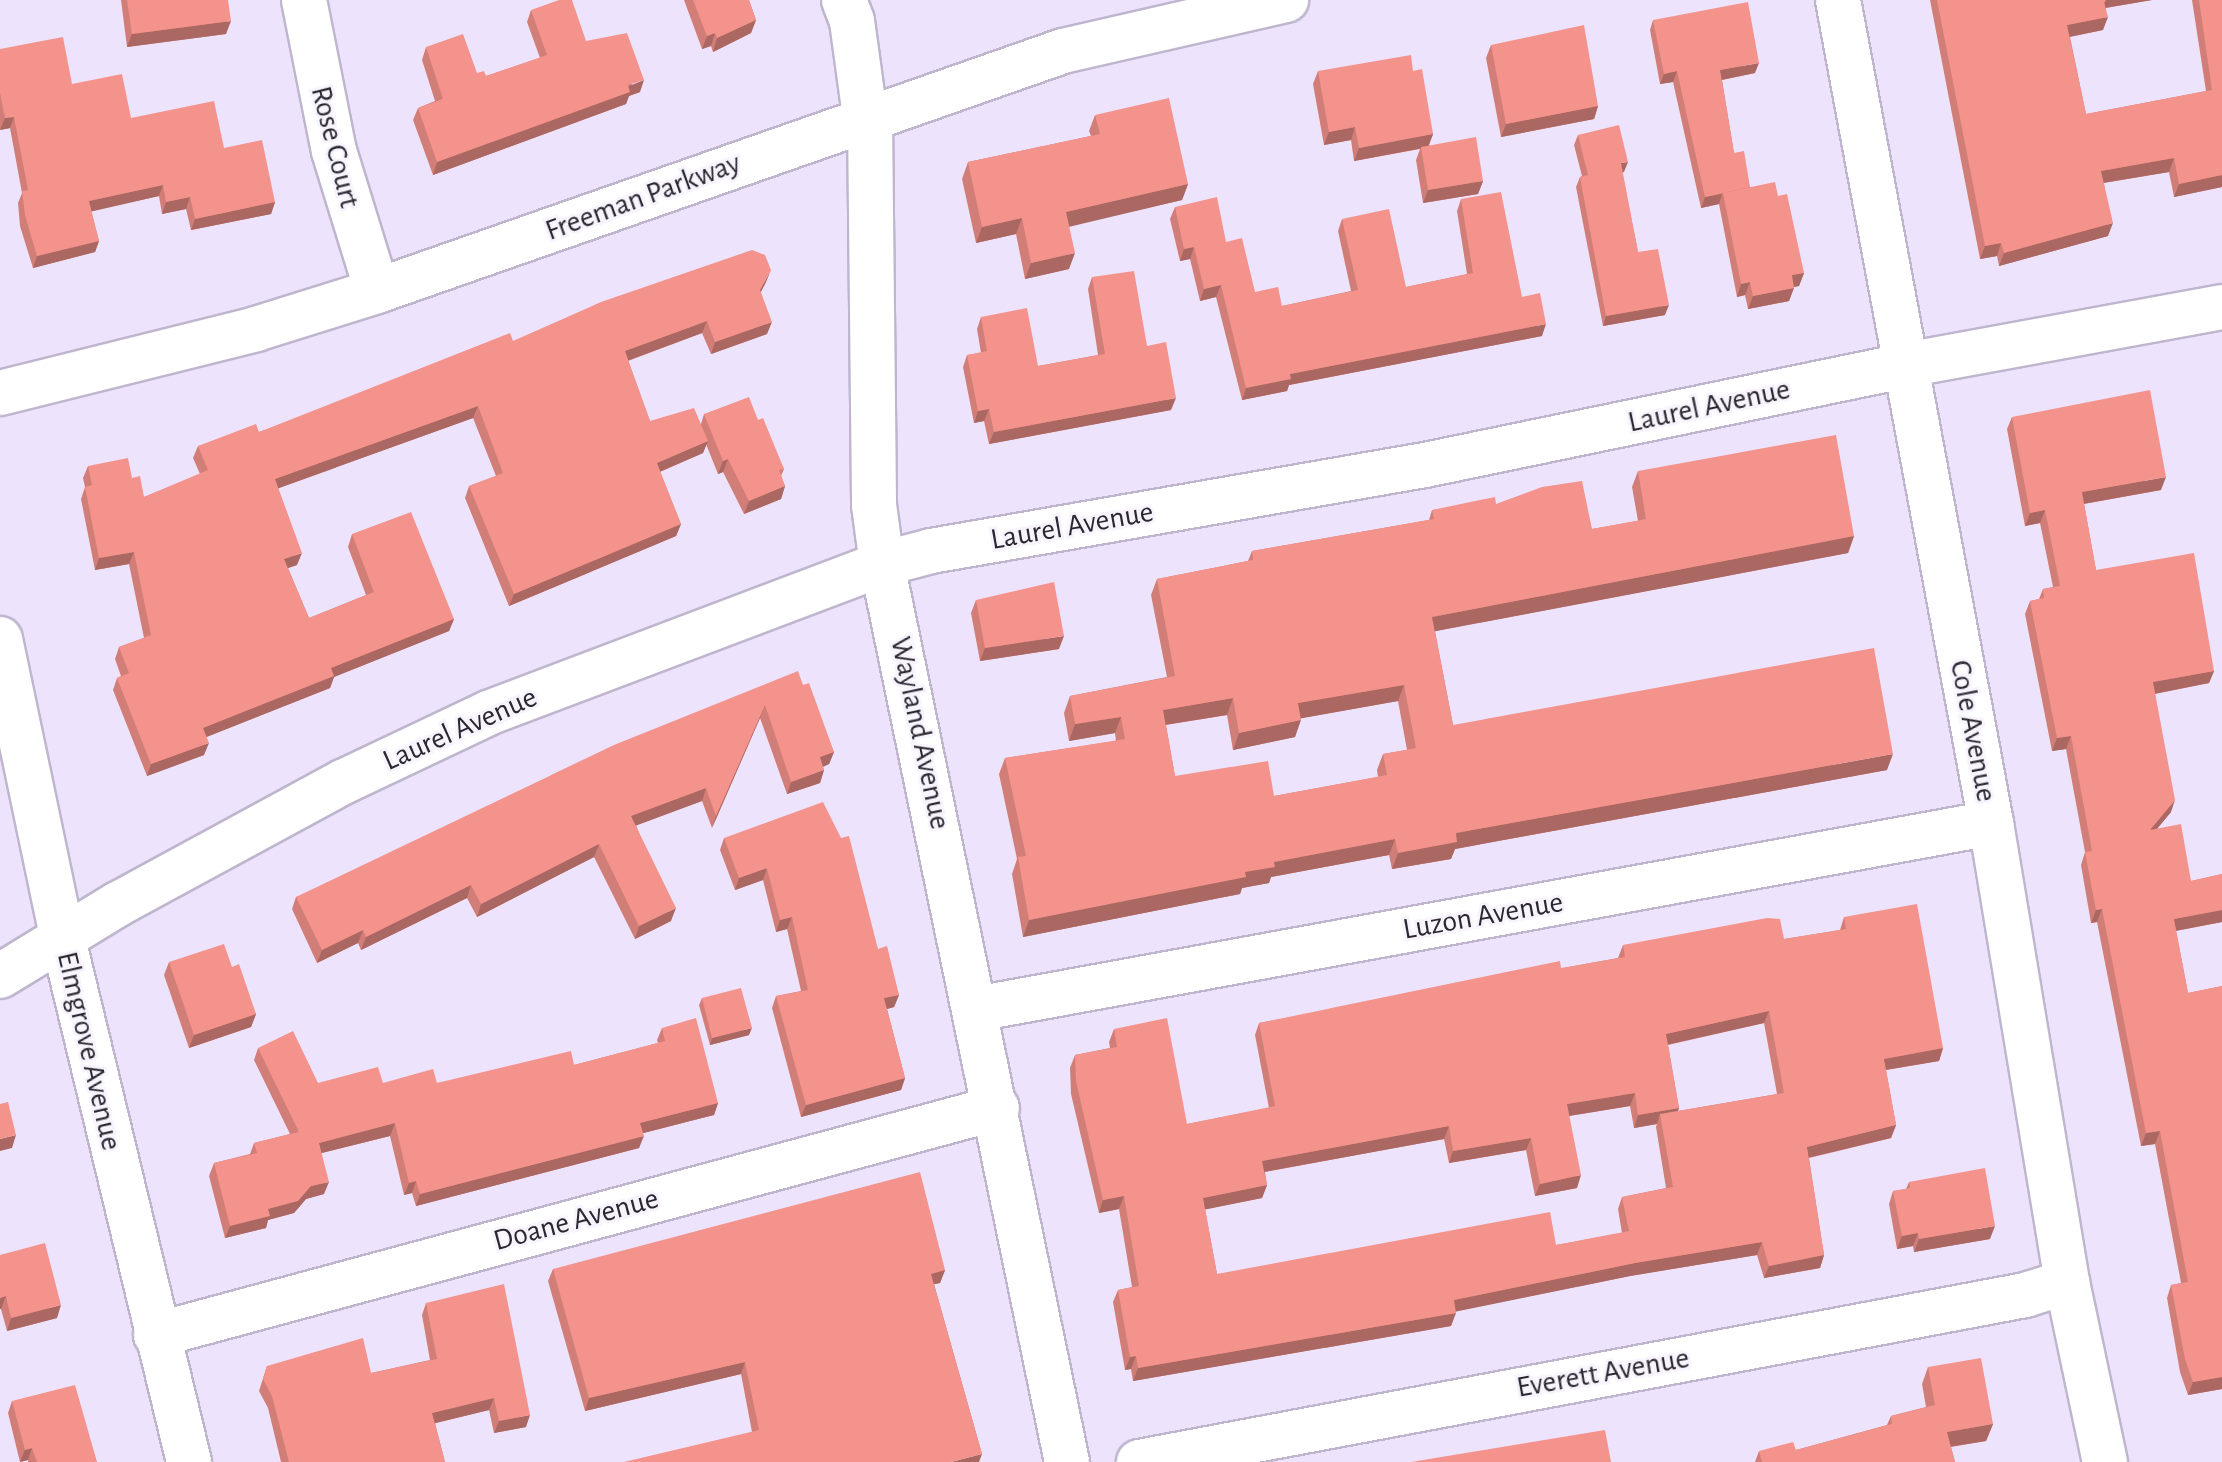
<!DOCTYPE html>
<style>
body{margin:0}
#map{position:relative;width:2222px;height:1462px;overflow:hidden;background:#ede3fd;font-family:"Alegreya Sans",sans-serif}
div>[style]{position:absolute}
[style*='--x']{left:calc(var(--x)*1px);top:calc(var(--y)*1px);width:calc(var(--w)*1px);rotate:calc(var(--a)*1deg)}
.roads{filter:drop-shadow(2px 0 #bfb6ce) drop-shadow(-2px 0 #bfb6ce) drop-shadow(0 2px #bfb6ce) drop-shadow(0 -2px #bfb6ce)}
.minor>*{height:44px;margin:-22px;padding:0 22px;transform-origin:22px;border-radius:22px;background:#fff}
.wall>*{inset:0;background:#d27e78}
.shaded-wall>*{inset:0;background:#ab6761}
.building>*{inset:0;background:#f4938b}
span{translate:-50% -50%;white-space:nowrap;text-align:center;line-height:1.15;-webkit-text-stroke:6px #f8f4fe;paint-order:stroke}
.street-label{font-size:30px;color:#2a2730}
</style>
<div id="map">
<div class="roads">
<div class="minor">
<i style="--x:304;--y:0;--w:154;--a:78.8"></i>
<i style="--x:334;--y:151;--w:146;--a:72.9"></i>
<i style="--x:844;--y:0;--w:22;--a:69"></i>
<i style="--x:852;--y:21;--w:96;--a:82.2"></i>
<i style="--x:865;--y:116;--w:5;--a:22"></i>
<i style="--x:870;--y:118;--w:387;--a:89.4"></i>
<i style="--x:874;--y:505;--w:60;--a:82.3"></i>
<i style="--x:882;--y:564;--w:917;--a:78.36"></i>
<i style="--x:1838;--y:0;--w:837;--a:79.47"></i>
<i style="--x:1991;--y:823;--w:465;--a:80.6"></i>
<i style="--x:2067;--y:1282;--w:184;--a:78.1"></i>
<i style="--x:0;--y:393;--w:264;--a:-14"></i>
<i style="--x:256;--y:329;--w:127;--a:-17.4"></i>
<i style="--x:377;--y:291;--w:727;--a:-19.28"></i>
<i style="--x:1063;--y:51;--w:229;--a:-12.9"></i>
<i style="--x:0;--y:639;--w:302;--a:78.2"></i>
<i style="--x:62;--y:935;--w:542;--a:76.45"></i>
<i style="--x:0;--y:976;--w:138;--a:-31.4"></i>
<i style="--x:118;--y:904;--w:256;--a:-28.5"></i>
<i style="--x:343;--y:782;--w:161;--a:-25.4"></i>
<i style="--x:488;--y:713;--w:421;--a:-20.7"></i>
<i style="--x:882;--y:564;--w:51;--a:-14.9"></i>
<i style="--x:931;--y:551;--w:501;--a:-9.88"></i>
<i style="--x:1425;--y:465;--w:491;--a:-11.7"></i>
<i style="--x:1906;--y:365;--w:321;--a:-10.4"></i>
<i style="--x:976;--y:1009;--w:1032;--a:-10.38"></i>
<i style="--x:156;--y:1335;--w:871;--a:-15.11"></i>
<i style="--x:1139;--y:1462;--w:902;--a:-10.67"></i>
<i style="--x:2025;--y:1295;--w:44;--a:-17.2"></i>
</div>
</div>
<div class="wall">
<i style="clip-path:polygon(121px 0,228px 0,226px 34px,127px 47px)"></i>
<i style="clip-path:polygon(684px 0,749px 0,756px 20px,751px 33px,713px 52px,711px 46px,702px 49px)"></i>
<i style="clip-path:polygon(1930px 0,2152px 0,2106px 8px,2103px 30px,2070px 37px,2086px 114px,2206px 91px,2192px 0,2222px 0,2222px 187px,2174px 197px,2169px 172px,2104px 183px,2108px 236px,1999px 266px,1997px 256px,1980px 259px)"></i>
<i style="clip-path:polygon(531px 10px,586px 41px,640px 92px,629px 96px,626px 104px,433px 175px,413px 120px,418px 108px,435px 101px,422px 60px,426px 47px,477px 73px,486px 76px,540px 58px,527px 22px)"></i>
<i style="clip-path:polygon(1653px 20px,1755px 73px,1722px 80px,1734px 153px,1750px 187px,1778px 196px,1804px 273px,1799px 286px,1794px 287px,1789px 301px,1748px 309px,1745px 295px,1737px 297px,1719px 204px,1701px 208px,1673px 82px,1660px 84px,1650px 30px)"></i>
<i style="clip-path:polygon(1491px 45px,1598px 106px,1594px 119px,1501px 137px,1486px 58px)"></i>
<i style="clip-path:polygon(0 49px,72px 84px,131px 118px,224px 148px,275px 202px,271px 214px,191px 230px,186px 209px,162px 214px,159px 196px,91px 211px,99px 241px,95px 252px,33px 268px,20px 226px,18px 203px,22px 193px,10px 128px,0 130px)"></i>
<i style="clip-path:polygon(1318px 71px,1413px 71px,1433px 134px,1429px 145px,1483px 181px,1478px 194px,1423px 203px,1416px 160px,1420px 149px,1354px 161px,1351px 140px,1324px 145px,1313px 84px)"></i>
<i style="clip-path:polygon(1095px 115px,1188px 184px,1182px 200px,1069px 226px,1069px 269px,1025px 279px,1016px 234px,976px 243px,962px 179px,968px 162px,1091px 136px,1089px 131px)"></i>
<i style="clip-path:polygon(1578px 135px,1624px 172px,1622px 172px,1638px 252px,1665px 315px,1603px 326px,1576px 187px,1580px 177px,1582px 176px,1574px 145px)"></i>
<i style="clip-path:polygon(1461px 199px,1522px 297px,1542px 336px,1289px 385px,1287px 391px,1242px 400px,1216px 297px,1200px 301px,1190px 259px,1180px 261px,1170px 219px,1175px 207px,1226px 242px,1255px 292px,1282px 306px,1351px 291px,1338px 231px,1342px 219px,1406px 287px,1467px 274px,1457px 211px)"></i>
<i style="clip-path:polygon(1092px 277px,1147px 346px,1171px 410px,989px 444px,984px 421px,974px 423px,963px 367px,967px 355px,981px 353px,977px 329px,981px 317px,1038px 366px,1098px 355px,1088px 289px)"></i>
<i style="clip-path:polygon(766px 282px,761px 292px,767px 334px,711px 354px,702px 333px,628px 361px,650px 421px,701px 424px,704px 414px,758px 420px,784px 469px,781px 476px,785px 486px,781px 499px,744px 514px,723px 472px,718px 474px,706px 444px,703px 453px,660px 472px,681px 524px,676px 536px,509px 606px,465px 498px,469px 486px,496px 476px,473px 418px,278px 488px,297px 565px,288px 568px,309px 618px,366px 595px,348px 547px,352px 534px,454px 619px,449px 631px,334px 677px,330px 688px,206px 737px,204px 755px,147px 776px,113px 690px,117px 678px,121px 676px,115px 659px,119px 647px,144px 638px,129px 564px,95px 570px,81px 499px,85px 487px,83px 478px,88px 466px,132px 478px,144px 497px,200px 474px,193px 458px,198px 446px,259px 432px,513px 341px)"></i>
<i style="clip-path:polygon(2012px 417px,2161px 490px,2084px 504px,2096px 570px,2214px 671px,2209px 683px,2155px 694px,2171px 812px,2157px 829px,2191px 881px,2222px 874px,2222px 922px,2176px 931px,2188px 993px,2222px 986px,2222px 1389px,2188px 1395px,2180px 1372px,2167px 1298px,2171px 1285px,2181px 1283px,2155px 1144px,2141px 1146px,2097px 922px,2091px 923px,2081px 865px,2085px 852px,2066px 749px,2052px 751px,2025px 614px,2030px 601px,2039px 599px,2043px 589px,2053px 587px,2040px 523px,2025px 526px,2007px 429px)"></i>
<i style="clip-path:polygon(evenodd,1638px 471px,1854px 536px,1848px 553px,1435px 631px,1453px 725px,1887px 770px,1455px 849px,1451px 859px,1392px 869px,1389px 855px,1271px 877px,1269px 883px,1242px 888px,1240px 894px,1023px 937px,1012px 874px,1017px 859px,999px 774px,1005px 758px,1116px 741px,1115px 733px,1069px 741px,1064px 713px,1070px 696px,1167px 677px,1151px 595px,1157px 579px,1248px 561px,1252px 551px,1429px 520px,1432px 510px,1496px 504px,1592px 529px,1638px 521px,1632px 487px,1638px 471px,1398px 701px,1407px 750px,1383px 754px,1377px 770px,1378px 777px,1274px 796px,1175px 776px,1166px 725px,1227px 715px,1233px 750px,1295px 737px,1301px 718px,1398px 701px)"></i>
<i style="clip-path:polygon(976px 600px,1059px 649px,980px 661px,971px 613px)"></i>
<i style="clip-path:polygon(803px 685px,834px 752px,829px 764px,823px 767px,824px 770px,820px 783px,787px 794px,760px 718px,712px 828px,702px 801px,636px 825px,671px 921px,635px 939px,594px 857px,477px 917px,467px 898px,361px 950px,358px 943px,317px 963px,292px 909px,296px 897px)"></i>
<i style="clip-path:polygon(724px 838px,878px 949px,899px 995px,894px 1007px,887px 1009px,905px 1078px,901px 1090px,801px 1117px,772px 1008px,776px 996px,801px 991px,787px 929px,776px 932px,763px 880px,735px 890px,720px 850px)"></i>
<i style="clip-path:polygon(evenodd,1844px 917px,1943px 1048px,1939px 1061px,1886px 1070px,1896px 1125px,1891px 1138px,1809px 1158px,1824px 1255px,1820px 1268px,1764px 1278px,1757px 1255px,1630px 1276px,1456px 1311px,1451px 1326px,1133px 1381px,1131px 1369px,1125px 1370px,1113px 1302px,1118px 1290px,1132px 1287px,1119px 1209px,1099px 1213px,1071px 1094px,1070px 1068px,1075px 1055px,1110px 1048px,1109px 1042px,1114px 1029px,1187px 1124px,1269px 1108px,1255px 1035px,1259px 1023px,1618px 958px,1623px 945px,1784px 939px,1840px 930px,1844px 917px,1764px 1023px,1777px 1094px,1678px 1111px,1679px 1108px,1668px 1045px,1764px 1023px,1844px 917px,1630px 1106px,1634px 1128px,1657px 1124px,1656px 1127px,1666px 1188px,1622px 1197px,1618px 1209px,1622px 1233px,1556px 1245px,1217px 1274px,1205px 1209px,1262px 1198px,1267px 1185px,1265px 1172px,1444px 1139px,1449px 1163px,1526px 1150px,1535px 1196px,1577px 1188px,1569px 1116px,1630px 1106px)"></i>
<i style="clip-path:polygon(169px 962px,232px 967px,256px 1014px,251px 1027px,189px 1048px,164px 975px)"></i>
<i style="clip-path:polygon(702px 998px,749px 1035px,710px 1045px,699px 1005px)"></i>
<i style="clip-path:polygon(662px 1028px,718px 1103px,714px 1115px,643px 1133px,639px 1148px,416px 1206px,412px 1193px,404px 1195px,390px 1136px,321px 1153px,324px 1194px,306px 1199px,294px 1213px,268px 1220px,266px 1228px,225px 1238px,209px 1176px,214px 1163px,250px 1154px,254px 1143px,290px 1134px,254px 1060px,258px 1048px,318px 1083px,437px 1083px,574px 1065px,658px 1043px,657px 1040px)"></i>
<i style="clip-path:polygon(1909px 1182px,1990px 1239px,1914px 1252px,1913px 1246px,1897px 1249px,1889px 1204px,1893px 1191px,1906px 1189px)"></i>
<i style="clip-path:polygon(0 1255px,57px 1318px,7px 1331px,1px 1309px)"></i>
<i style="clip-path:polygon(553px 1269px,945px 1270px,940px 1283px,934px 1284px,982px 1454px,752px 1432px,741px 1374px,585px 1411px,548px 1281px)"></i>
<i style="clip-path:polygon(426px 1303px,526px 1427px,494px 1433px,489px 1410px,435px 1423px,445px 1462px,281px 1462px,268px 1408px,259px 1391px,267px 1366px,371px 1373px,430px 1360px,422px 1315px)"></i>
<i style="clip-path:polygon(1928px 1367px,1993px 1424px,1986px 1441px,1951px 1447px,1955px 1462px,1755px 1462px,1759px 1451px,1796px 1450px,1887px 1425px,1891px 1416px,1926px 1407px,1922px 1384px)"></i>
<i style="clip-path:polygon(12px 1401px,97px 1462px,28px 1462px,28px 1460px,20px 1462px,8px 1413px)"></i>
</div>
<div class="shaded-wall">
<i style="clip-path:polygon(2106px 0,2152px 0,2104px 8px,2100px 15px)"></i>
<i style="clip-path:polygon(2108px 17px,2103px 30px,2063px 38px,2067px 25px)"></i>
<i style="clip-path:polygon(756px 20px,751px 33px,713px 52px,717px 38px)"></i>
<i style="clip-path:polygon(231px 21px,226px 34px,127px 47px,132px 34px)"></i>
<i style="clip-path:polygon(715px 33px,711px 46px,702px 49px,707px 36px)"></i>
<i style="clip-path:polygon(1759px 63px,1755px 73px,1716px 81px,1720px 70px)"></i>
<i style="clip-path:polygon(1677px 71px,1673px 82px,1660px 84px,1664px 74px)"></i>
<i style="clip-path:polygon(644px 80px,640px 92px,629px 96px,626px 104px,433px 175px,437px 162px)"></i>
<i style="clip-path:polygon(1598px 106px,1594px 119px,1501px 137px,1506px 124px)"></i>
<i style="clip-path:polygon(14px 117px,10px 128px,0 130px,5px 118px)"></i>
<i style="clip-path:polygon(1355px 127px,1351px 140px,1324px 145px,1329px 132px)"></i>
<i style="clip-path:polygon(1433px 134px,1428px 147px,1354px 161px,1359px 148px)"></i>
<i style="clip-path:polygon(2174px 158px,2169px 172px,2096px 184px,2101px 171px)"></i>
<i style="clip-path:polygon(1628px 162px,1624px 172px,1617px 174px,1621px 163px)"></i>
<i style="clip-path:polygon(2222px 175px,2222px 187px,2174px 197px,2179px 184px)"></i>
<i style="clip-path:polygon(1483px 181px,1478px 194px,1423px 203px,1428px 190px)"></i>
<i style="clip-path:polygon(1188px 184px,1182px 200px,1060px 229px,1066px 212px)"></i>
<i style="clip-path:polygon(163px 185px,159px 196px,85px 213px,89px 201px)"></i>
<i style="clip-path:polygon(1722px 194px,1719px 204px,1701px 208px,1705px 197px)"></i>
<i style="clip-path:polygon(190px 197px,186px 209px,162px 214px,166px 202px)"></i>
<i style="clip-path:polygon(275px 202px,271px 214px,191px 230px,195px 219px)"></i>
<i style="clip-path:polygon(1022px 218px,1016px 234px,976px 243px,982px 227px)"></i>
<i style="clip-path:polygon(2113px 223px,2108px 236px,1999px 266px,2004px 253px)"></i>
<i style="clip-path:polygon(99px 241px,95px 252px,33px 268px,37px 256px)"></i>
<i style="clip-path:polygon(2001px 243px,1997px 256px,1980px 259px,1985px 246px)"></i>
<i style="clip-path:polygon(1194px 247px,1190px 259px,1180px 261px,1184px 249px)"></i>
<i style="clip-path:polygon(1075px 253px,1069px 269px,1025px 279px,1031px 263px)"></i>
<i style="clip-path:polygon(771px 270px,766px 282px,755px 302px,760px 290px)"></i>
<i style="clip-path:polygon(1804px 273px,1799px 286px,1787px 288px,1792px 275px)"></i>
<i style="clip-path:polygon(1750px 282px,1745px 295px,1737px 297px,1741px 284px)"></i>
<i style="clip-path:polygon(1221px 285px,1216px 297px,1200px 301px,1204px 289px)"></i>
<i style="clip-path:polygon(1794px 288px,1789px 301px,1748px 309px,1753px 296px)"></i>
<i style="clip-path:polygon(1669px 305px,1665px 315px,1603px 326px,1606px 316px)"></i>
<i style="clip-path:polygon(707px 321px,702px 333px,621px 363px,625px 351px)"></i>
<i style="clip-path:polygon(772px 322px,767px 334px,711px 354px,715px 342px)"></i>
<i style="clip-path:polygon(1546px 324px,1542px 336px,1289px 385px,1287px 391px,1242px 400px,1246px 388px,1290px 374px)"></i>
<i style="clip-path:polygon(1176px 398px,1171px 410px,989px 444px,994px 432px)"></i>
<i style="clip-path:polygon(478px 406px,473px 418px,271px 491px,275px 479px)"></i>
<i style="clip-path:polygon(989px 409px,984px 421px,974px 423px,978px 411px)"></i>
<i style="clip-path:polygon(708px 441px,703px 453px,652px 475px,657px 463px)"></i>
<i style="clip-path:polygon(728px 459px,723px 472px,718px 474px,723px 461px)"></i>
<i style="clip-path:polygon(2166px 477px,2161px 490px,2077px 505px,2082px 492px)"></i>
<i style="clip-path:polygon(785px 486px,781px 499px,744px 514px,749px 501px)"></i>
<i style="clip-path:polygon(2045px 510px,2040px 523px,2025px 526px,2030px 513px)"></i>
<i style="clip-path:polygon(681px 524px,676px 536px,509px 606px,514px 594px)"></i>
<i style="clip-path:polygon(1854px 536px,1848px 553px,1426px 633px,1432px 617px)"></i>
<i style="clip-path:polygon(134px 552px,129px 564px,95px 570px,99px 558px)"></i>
<i style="clip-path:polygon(302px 553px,297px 565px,279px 571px,284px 559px)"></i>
<i style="clip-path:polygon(454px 619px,449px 631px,334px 677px,330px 688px,199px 740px,203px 728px,331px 668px)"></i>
<i style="clip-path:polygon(1064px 636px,1059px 649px,980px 661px,985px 648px)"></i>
<i style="clip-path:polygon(2214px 671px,2209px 683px,2148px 695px,2153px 682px)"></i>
<i style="clip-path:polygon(1404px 685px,1398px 701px,1292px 720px,1298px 703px)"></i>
<i style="clip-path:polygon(1233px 698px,1227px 715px,1157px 726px,1163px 710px)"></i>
<i style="clip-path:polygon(765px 705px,760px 718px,712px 828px,716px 816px)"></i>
<i style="clip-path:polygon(1121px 717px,1115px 733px,1069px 741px,1075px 724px)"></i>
<i style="clip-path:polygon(1301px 720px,1295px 737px,1233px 750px,1239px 733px)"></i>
<i style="clip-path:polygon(2071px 736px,2066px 749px,2052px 751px,2057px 738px)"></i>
<i style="clip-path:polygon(209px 743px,204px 755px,147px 776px,151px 764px)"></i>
<i style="clip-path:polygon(834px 752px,829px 764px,815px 770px,820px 757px)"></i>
<i style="clip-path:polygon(1893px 754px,1887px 770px,1455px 849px,1451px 859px,1392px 869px,1398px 853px,1456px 833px)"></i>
<i style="clip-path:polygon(824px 770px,820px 783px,787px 794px,791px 782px)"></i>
<i style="clip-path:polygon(706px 788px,702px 801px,627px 829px,631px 816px)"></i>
<i style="clip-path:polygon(2175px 800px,2171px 812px,2145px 843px,2150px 830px)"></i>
<i style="clip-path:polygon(1395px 839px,1389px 855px,1271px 877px,1269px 883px,1242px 888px,1240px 894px,1023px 937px,1029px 920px,1245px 872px,1274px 862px)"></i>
<i style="clip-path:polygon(599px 844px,594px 857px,477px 917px,481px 904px)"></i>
<i style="clip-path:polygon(767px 868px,763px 880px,735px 890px,739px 878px)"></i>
<i style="clip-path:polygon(471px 885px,467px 898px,361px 950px,366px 937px)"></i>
<i style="clip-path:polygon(676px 908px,671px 921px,635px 939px,639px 926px)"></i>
<i style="clip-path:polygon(2102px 909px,2097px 922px,2091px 923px,2096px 910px)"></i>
<i style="clip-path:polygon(2222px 910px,2222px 922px,2169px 932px,2174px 919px)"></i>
<i style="clip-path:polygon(792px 917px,787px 929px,776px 932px,780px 920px)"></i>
<i style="clip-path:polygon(363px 930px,358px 943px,317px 963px,322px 950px)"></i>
<i style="clip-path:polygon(899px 995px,894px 1007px,880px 1011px,884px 998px)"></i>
<i style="clip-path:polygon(1769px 1011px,1764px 1023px,1661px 1046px,1666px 1034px)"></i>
<i style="clip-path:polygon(256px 1014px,251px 1027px,189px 1048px,194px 1035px)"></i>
<i style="clip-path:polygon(752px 1028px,749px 1035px,710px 1045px,712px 1038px)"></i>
<i style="clip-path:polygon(1943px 1048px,1939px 1061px,1879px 1071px,1884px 1059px)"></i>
<i style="clip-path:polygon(905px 1078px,901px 1090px,801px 1117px,806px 1105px)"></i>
<i style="clip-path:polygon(1635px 1093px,1630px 1106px,1562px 1117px,1567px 1104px)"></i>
<i style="clip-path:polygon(718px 1103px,714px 1115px,636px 1135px,640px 1123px)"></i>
<i style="clip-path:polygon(1679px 1108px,1674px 1121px,1660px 1114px,1657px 1124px,1634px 1128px,1638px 1115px)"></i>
<i style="clip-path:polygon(395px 1123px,390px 1136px,314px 1155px,319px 1143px)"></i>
<i style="clip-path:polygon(1896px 1125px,1891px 1138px,1802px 1159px,1807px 1147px)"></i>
<i style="clip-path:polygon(1449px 1126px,1444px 1139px,1258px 1173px,1262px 1161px)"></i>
<i style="clip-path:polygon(2160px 1131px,2155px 1144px,2141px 1146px,2146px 1133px)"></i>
<i style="clip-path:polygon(16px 1135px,12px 1148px,0 1151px,0 1139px)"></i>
<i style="clip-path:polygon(644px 1136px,639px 1148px,416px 1206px,420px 1194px)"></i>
<i style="clip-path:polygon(1531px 1138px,1526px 1150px,1449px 1163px,1453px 1151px)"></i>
<i style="clip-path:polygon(1581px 1175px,1577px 1188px,1535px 1196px,1540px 1184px)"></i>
<i style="clip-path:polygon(416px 1181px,412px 1193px,404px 1195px,409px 1183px)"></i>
<i style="clip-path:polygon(329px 1182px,324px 1194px,306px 1199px,294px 1213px,268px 1220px,266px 1228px,225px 1238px,230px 1226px,268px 1209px,311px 1186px)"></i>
<i style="clip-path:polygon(1267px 1185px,1262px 1198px,1198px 1211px,1203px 1198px)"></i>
<i style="clip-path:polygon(1124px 1196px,1119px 1209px,1099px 1213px,1103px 1200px)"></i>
<i style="clip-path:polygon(1995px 1226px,1990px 1239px,1914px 1252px,1919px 1239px)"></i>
<i style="clip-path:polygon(1918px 1233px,1913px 1246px,1897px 1249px,1902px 1236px)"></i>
<i style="clip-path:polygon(1762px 1242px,1757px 1255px,1630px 1276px,1449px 1313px,1454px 1300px,1635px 1263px)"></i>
<i style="clip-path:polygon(1824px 1255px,1820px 1268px,1764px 1278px,1769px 1266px)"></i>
<i style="clip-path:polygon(945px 1270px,940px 1283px,926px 1286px,931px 1274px)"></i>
<i style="clip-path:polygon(6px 1296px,1px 1309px,0 1309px,0 1298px)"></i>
<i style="clip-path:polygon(61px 1305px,57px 1318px,7px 1331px,11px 1318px)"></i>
<i style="clip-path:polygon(1456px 1313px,1451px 1326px,1133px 1381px,1138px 1368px)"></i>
<i style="clip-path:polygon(1136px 1356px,1131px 1369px,1125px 1370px,1130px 1357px)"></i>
<i style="clip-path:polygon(745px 1362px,741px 1374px,585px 1411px,589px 1398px)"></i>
<i style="clip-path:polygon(2222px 1377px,2222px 1389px,2188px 1395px,2193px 1382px)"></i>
<i style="clip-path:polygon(494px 1398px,489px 1410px,428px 1425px,432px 1413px)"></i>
<i style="clip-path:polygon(530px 1415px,526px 1427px,494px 1433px,499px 1421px)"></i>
<i style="clip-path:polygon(1993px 1424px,1986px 1441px,1941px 1448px,1947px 1432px)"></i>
<i style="clip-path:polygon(32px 1448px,28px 1460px,20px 1462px,25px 1450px)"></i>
<i style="clip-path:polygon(982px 1454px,979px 1462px,951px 1462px)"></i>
</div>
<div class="building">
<i style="clip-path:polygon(127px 0,228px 0,231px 21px,132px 34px)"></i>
<i style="clip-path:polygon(559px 0,572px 0,586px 41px,627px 33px,644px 80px,628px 85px,630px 92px,437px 162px,418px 108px,443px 99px,426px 47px,463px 34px,477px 73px,484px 71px,486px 76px,547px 55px,531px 10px)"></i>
<i style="clip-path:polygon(693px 0,749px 0,756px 20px,717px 38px,715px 33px,707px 36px)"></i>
<i style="clip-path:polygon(1937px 0,2106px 0,2104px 2px,2108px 17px,2067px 25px,2086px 114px,2212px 90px,2199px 0,2222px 0,2222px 175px,2179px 184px,2174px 158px,2101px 171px,2113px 223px,2004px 253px,2001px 243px,1985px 246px)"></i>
<i style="clip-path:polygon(1748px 2px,1759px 63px,1720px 70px,1734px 153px,1744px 151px,1750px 187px,1705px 197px,1677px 71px,1664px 74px,1653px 20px)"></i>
<i style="clip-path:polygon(1584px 25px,1598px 106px,1506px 124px,1491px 45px)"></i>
<i style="clip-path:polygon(63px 37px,72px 84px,122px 74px,131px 118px,214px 101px,224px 148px,262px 140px,275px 202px,195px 219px,190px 197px,166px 202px,163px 185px,89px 201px,99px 241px,37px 256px,25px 215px,22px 191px,28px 190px,14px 117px,5px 118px,0 93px,0 49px)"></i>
<i style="clip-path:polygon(1411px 55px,1413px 71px,1422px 69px,1433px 134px,1359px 148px,1355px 127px,1329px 132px,1318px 71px)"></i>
<i style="clip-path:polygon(1169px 98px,1188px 184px,1066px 212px,1075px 253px,1031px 263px,1022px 218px,982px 227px,968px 162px,1100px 134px,1095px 115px)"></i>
<i style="clip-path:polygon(1619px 125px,1628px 162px,1621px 163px,1638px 252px,1658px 249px,1669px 305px,1606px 316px,1580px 177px,1588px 175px,1578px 135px)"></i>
<i style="clip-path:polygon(1476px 137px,1483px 181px,1428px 190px,1421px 147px)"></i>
<i style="clip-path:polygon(1775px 182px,1778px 196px,1787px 194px,1804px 273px,1792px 275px,1794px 288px,1753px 296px,1750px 282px,1741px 284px,1723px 193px)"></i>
<i style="clip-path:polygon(1501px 192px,1522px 297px,1540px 293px,1546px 324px,1290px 374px,1291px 379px,1246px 388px,1221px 285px,1204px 289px,1194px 247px,1184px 249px,1175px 207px,1217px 197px,1226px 242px,1242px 238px,1255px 292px,1278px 287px,1282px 306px,1358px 290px,1342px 219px,1389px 209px,1406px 287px,1473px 273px,1461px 199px)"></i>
<i style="clip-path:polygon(752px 250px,765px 255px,771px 270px,760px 290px,772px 322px,715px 342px,707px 321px,625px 351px,650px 421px,694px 408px,708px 441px,657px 463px,681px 524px,514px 594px,469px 486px,503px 473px,478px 406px,275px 479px,302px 553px,284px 559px,309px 618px,374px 592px,352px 534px,411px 512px,454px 619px,331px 668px,334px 676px,203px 728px,209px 743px,151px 764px,117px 678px,129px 673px,119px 647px,151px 635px,134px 552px,99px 558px,85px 487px,92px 485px,88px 466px,128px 458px,132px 478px,140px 476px,144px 497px,208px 470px,198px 446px,256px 424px,259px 432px,510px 333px,513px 341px,601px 302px)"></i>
<i style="clip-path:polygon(1134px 271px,1147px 346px,1166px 342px,1176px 398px,994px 432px,989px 409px,978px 411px,967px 355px,987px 351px,981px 317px,1027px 308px,1038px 366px,1105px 354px,1092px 277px)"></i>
<i style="clip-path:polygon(2150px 390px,2166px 477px,2082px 492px,2096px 570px,2194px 553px,2214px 671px,2153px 682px,2175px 800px,2150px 830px,2181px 824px,2191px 881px,2222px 874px,2222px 910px,2174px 919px,2188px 993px,2222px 986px,2222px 1377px,2193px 1382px,2185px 1359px,2171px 1285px,2188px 1282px,2160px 1131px,2146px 1133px,2102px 909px,2096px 910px,2085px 852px,2092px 851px,2071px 736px,2057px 738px,2030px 601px,2044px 598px,2043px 589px,2060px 586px,2045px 510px,2030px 513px,2012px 417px)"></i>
<i style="clip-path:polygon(749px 397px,758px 420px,763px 418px,784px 469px,779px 470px,785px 486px,749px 501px,728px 459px,723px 461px,704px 414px)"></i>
<i style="clip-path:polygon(evenodd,1836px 435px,1854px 536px,1432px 617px,1453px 725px,1874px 648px,1893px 754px,1456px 833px,1457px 842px,1398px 853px,1395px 839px,1274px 862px,1275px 867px,1245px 872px,1246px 877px,1029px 920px,1018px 857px,1026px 856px,1005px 758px,1125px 739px,1121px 717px,1075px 724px,1070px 696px,1175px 676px,1157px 579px,1253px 560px,1252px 551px,1434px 519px,1432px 510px,1495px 497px,1496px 504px,1542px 487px,1582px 481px,1592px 529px,1646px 519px,1638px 471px,1836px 435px,1404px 685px,1416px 748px,1383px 754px,1387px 775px,1274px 796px,1268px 761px,1175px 776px,1163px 710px,1233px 698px,1239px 733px,1301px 720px,1298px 703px,1404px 685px)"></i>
<i style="clip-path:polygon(1054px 582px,1064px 636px,985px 648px,976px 600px)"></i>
<i style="clip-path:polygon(798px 671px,803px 685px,809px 683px,834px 752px,820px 757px,824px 770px,791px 782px,765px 705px,716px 816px,706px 788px,631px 816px,676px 908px,639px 926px,599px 844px,481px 904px,471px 885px,366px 937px,363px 930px,322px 950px,296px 897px,614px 745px)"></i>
<i style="clip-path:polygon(823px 802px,841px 838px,849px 836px,878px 949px,887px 946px,899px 995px,884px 998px,905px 1078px,806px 1105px,776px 996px,808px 990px,792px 917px,780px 920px,767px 868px,739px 878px,724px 838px)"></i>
<i style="clip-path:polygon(evenodd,1917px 904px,1943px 1048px,1884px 1059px,1896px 1125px,1807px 1147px,1824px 1255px,1769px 1266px,1762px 1242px,1635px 1263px,1454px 1300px,1456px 1313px,1138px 1368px,1136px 1356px,1130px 1357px,1118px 1290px,1139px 1286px,1124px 1196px,1103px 1200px,1076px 1081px,1075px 1055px,1117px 1047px,1114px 1029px,1167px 1018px,1187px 1124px,1275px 1106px,1259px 1023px,1560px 961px,1561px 968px,1625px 957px,1623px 945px,1767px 918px,1780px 919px,1784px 939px,1846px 929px,1844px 917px,1917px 904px,1769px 1011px,1784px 1093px,1660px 1114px,1673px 1187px,1622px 1197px,1629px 1231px,1556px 1245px,1550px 1212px,1217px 1274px,1203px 1198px,1267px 1185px,1262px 1161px,1449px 1126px,1453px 1151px,1531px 1138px,1540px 1184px,1581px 1175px,1567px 1104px,1635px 1093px,1638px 1115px,1679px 1108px,1666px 1034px,1769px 1011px)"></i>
<i style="clip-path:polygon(224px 944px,232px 967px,239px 964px,256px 1014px,194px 1035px,169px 962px)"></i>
<i style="clip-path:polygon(741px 988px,752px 1028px,712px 1038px,702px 998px)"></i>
<i style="clip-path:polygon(696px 1018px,718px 1103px,640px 1123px,644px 1136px,420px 1194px,416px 1181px,409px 1183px,395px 1123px,319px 1143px,329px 1182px,311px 1186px,298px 1201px,268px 1209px,270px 1216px,230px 1226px,214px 1163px,257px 1153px,254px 1143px,299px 1132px,258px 1048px,293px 1031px,318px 1083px,378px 1067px,383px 1083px,433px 1069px,437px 1083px,571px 1051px,574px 1065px,665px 1041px,662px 1028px)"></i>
<i style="clip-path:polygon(8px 1102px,16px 1135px,0 1139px,0 1104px)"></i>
<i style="clip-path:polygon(1985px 1168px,1995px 1226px,1919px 1239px,1918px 1233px,1902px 1236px,1893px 1191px,1910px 1188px,1909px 1182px)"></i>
<i style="clip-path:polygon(920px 1172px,945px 1270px,931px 1274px,982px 1454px,951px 1462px,624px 1462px,759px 1430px,745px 1362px,589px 1398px,553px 1269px)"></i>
<i style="clip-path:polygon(45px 1243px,61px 1305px,11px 1318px,6px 1296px,0 1298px,0 1255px)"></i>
<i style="clip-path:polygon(504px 1284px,530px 1415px,499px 1421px,494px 1398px,432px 1413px,445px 1462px,289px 1462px,272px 1396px,263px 1379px,267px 1366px,363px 1338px,371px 1373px,437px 1359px,426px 1303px)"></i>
<i style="clip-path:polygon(1981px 1358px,1993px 1424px,1947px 1432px,1955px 1462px,1762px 1462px,1759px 1451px,1793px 1442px,1796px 1450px,1892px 1424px,1891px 1416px,1935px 1405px,1928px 1367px)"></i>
<i style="clip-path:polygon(75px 1385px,97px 1462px,37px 1462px,32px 1448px,25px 1450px,12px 1401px)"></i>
<i style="clip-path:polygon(1605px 1430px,1611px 1462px,1411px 1462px)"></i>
</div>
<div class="street-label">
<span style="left:335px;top:147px;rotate:76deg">Rose Court</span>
<span style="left:643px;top:197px;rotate:-20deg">Freeman Parkway</span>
<span style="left:1709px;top:406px;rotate:-12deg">Laurel Avenue</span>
<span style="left:1072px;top:526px;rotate:-10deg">Laurel Avenue</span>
<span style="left:460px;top:729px;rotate:-24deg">Laurel Avenue</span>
<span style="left:1973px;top:731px;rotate:79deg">Cole Avenue</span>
<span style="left:920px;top:733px;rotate:78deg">Wayland Avenue</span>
<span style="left:1483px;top:916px;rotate:-10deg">Luzon Avenue</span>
<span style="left:89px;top:1051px;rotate:77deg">Elmgrove Avenue</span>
<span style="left:576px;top:1220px;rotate:-15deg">Doane Avenue</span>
<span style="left:1603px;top:1373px;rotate:-10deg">Everett Avenue</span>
</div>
</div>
